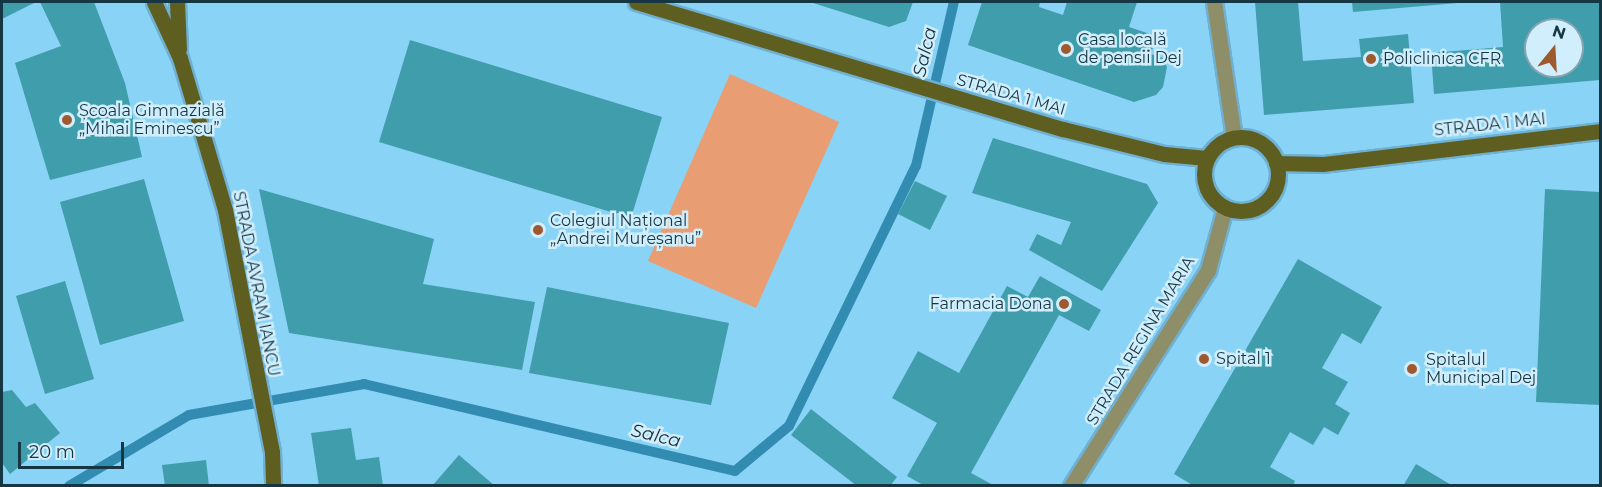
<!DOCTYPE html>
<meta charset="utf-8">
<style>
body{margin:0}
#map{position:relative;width:1602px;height:487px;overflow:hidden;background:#89d3f7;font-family:Montserrat,sans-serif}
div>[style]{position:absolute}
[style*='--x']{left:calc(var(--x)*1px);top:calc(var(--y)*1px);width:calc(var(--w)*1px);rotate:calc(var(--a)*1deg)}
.green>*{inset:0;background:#e99d72}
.stream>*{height:10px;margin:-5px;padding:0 5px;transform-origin:5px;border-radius:5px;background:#328bb0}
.building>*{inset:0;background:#409dac}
.roads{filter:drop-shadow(2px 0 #70b0d0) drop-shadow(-2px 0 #70b0d0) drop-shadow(0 2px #70b0d0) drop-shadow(0 -2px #70b0d0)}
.minor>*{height:15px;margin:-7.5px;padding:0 7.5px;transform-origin:7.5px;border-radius:7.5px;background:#8e8f68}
.major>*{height:15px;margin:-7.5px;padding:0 7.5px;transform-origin:7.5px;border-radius:7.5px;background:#5d5e1f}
.major>.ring{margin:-7.5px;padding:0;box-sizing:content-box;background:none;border:15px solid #5d5e1f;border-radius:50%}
.dots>*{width:16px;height:16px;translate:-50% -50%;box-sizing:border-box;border:3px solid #d1eefc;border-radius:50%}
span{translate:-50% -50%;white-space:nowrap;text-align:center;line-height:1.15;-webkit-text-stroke:5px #d1eefc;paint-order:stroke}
.poi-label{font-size:16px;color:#173644}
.left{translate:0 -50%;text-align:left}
.right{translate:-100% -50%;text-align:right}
.street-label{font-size:16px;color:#173644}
.water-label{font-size:18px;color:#192c36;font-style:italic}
.frame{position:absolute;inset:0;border:3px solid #173644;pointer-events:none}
.north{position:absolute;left:1524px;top:18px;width:60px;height:60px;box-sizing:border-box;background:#d1eefc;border:2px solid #87a4b2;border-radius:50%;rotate:18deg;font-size:16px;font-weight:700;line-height:24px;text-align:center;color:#173644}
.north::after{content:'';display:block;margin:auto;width:21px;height:27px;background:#9f592e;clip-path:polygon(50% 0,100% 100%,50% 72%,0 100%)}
.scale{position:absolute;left:18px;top:442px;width:106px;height:27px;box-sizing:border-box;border:3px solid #173644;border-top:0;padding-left:8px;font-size:18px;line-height:21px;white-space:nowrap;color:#173644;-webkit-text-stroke:4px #d1eefc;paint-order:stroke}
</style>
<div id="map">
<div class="green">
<i style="clip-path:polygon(730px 74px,839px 122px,756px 308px,648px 261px)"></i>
</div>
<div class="stream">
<i style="--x:69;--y:486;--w:139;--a:-30.6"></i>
<i style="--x:189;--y:415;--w:178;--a:-10"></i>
<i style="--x:364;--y:384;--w:381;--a:13.2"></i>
<i style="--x:735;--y:471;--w:70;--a:-39.8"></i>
<i style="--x:789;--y:426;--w:289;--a:-64"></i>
<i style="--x:916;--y:166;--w:168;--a:-77"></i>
</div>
<div class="building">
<i style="clip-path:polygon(2px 2px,36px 2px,2px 19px)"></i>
<i style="clip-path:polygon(40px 2px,94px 2px,125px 83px,142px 157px,50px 180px,15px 63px,61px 46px)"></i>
<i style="clip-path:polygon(810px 2px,913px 2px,906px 21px,889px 27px)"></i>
<i style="clip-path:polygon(982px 2px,1040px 2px,1039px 7px,1063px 15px,1067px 2px,1137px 2px,1129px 27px,1156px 36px,1151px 54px,1163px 58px,1167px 67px,1163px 87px,1156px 95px,1134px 102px,968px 45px)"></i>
<i style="clip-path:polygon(1255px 2px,1298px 2px,1303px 61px,1361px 57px,1359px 39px,1408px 34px,1414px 103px,1264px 115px)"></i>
<i style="clip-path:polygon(1352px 2px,1458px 2px,1458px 3px,1353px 12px)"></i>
<i style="clip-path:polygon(evenodd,1500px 2px,1600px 2px,1600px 80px,1434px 94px,1431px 53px,1503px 47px,1500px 2px,1536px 30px,1572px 30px,1572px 66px,1536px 66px,1536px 30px)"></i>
<i style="clip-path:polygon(410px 40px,662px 117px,631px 218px,379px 142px)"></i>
<i style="clip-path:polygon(993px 138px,1147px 184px,1158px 203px,1102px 291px,1029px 250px,1037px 234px,1061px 245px,1071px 222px,972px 193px)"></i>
<i style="clip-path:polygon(144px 179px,184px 321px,100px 345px,60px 202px)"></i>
<i style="clip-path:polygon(915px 181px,947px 196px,930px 230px,898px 214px)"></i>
<i style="clip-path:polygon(259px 189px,434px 239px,423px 284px,535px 302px,522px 370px,289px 333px)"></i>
<i style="clip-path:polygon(1545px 189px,1600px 192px,1600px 405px,1536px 402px)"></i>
<i style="clip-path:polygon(1298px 259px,1382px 307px,1361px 344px,1342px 333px,1322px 368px,1348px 382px,1335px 404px,1350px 413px,1338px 435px,1324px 427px,1313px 445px,1290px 432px,1270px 467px,1295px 481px,1293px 486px,1194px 486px,1174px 474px)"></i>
<i style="clip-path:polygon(1040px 276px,1101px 310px,1089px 331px,1059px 315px,971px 473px,995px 486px,925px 486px,907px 476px,937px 423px,892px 398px,918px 351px,959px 373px,1007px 286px,1028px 297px)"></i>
<i style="clip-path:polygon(65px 281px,94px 379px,45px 394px,16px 296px)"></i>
<i style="clip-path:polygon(547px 287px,729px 323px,711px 405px,529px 373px)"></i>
<i style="clip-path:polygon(12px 390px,26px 407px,35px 403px,60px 433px,10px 474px,2px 463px,2px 392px)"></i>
<i style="clip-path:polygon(811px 409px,897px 477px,890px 486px,857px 486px,791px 435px)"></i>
<i style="clip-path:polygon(351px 428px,356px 460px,379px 457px,383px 486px,319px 486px,311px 433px)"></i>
<i style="clip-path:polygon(459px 455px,495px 486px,432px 486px)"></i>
<i style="clip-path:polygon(206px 460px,209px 486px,165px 486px,162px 465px)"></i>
<i style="clip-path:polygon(1416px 464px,1453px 486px,1403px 486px)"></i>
</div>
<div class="roads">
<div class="minor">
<i style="--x:1214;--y:2;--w:136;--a:81.6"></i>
<i style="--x:1071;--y:486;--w:256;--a:-57.6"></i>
<i style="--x:1208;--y:270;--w:64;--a:-74.7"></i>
</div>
<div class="major">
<i style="--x:154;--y:2;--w:62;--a:65.1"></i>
<i style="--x:180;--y:58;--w:159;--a:73.5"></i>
<i style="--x:225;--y:210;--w:247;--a:79"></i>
<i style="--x:272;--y:452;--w:34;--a:88"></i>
<i style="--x:177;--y:2;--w:47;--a:87.6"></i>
<i style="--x:636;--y:2;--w:445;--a:16.6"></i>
<i style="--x:1063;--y:129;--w:104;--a:13.9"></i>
<i style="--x:1164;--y:154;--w:43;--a:5.3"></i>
<i class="ring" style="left:1204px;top:137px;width:59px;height:59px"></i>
<i style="--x:1276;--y:163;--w:47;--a:1.2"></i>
<i style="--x:1323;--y:164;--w:279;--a:-6.8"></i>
</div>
</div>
<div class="dots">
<i style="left:1066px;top:49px;background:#9f592e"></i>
<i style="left:1371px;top:59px;background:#9f592e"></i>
<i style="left:67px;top:120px;background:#9f592e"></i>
<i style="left:538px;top:230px;background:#9f592e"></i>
<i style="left:1064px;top:304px;background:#9f592e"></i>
<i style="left:1204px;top:359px;background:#9f592e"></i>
<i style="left:1412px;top:369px;background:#9f592e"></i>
</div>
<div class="poi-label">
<span class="left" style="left:1078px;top:49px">Casa locală<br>de pensii Dej</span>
<span class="left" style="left:1383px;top:59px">Policlinica CFR</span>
<span class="left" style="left:79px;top:120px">Școala Gimnazială<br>„Mihai Eminescu”</span>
<span class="left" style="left:550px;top:230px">Colegiul Național<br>„Andrei Mureșanu”</span>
<span class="right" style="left:1052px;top:304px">Farmacia Dona</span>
<span class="left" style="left:1216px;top:359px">Spital 1</span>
<span class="left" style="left:1426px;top:369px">Spitalul<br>Municipal Dej</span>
</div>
<div class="street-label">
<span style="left:1011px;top:95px;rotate:16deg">STRADA 1 MAI</span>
<span style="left:1490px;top:125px;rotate:-6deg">STRADA 1 MAI</span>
<span style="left:256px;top:284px;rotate:79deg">STRADA AVRAM IANCU</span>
<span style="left:1141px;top:341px;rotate:-59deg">STRADA REGINA MARIA</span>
</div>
<div class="water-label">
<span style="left:925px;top:52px;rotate:-77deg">Salca</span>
<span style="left:656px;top:436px;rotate:13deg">Salca</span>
</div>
<div class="frame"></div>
<div class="north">N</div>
<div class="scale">20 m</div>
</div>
